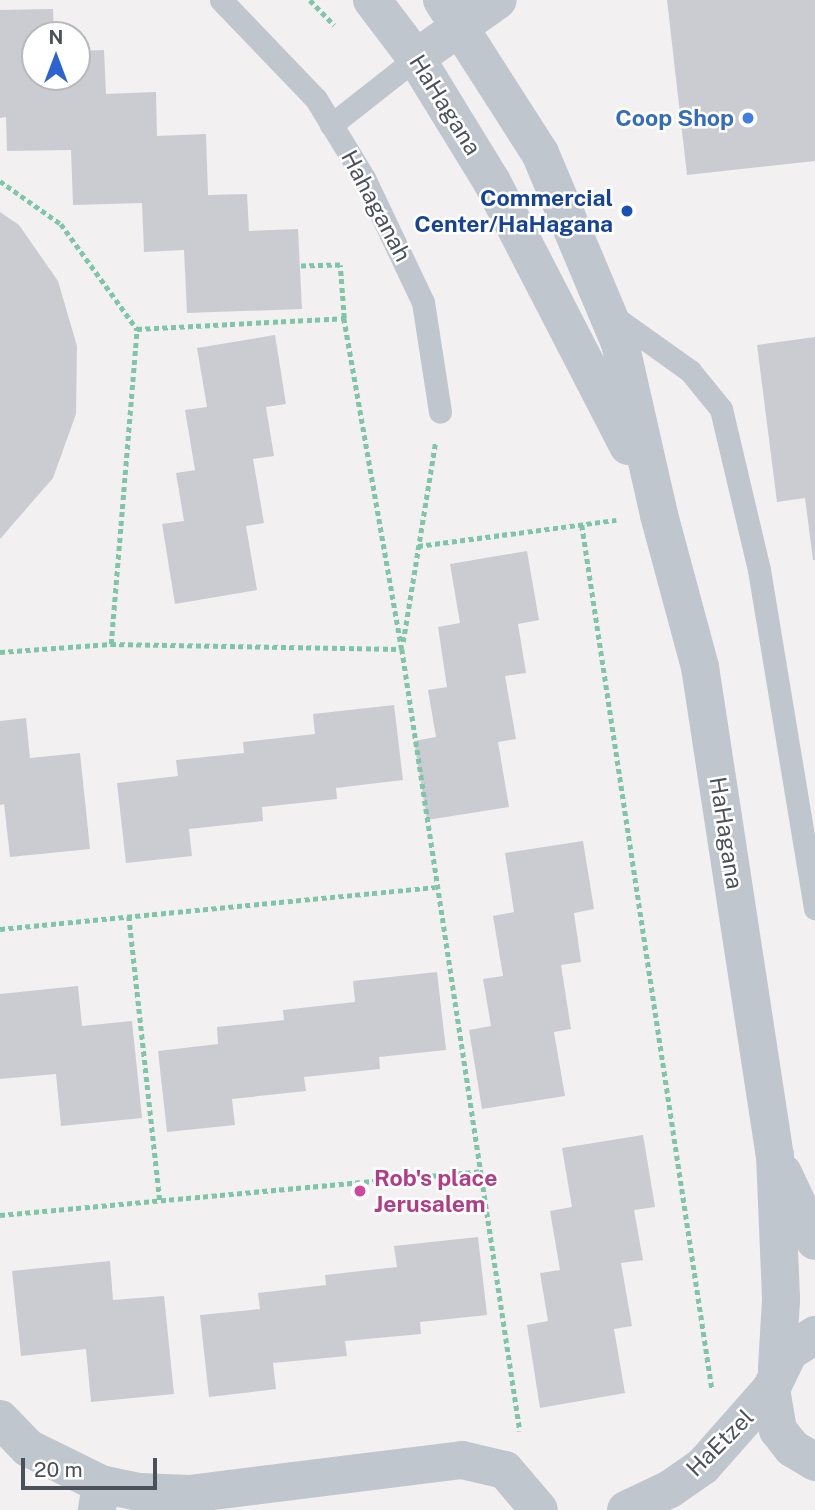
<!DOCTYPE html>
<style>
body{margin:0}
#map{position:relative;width:815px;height:1510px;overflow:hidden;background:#f2f0f0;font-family:"Public Sans",sans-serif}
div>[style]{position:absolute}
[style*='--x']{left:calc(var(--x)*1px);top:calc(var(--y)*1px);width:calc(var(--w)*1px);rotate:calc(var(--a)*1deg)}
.building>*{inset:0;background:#cbccd2}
.path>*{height:4.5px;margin-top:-2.25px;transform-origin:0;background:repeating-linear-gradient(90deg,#7fc5a9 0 5px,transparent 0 8.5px)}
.service>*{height:23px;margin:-11.5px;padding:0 11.5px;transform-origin:11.5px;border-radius:11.5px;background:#c0c6cd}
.minor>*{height:38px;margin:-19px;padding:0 19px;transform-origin:19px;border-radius:19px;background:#c0c6cd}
.tertiary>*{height:38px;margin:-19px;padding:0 19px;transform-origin:19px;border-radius:19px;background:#c0c6cd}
.dots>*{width:19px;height:19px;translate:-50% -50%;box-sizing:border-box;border:4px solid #fff;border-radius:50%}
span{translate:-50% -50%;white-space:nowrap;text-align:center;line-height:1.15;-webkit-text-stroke:5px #fff;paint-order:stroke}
.street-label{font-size:23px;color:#4a515b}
.shop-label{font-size:23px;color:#366cbe;font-weight:700}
.right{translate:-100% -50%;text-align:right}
.transit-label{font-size:23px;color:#164399;font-weight:700}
.hotel-label{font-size:23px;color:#b23c85;font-weight:700}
.left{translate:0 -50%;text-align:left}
.north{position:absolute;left:21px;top:21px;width:70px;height:70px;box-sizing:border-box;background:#fff;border:2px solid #b7b9bd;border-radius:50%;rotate:0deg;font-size:19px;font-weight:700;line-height:28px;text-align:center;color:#4a515b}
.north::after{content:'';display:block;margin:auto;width:24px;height:32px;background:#2c63d0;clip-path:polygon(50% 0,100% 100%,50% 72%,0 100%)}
.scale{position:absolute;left:21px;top:1458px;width:136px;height:32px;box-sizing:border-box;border:4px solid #4a515b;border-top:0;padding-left:9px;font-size:21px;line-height:24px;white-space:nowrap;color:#4a515b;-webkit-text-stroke:5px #fff;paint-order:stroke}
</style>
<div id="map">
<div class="building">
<i style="clip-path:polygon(667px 0,815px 0,815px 161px,687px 175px)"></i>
<i style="clip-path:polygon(53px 9px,54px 35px,35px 35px,35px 77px,77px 77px,77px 51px,104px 50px,106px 94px,156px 92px,157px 136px,206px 134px,208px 195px,247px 194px,249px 231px,298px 229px,302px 309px,187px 313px,184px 250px,144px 252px,142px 203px,73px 205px,71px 150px,7px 151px,6px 117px,0 118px,0 10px)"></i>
<i style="clip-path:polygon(0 212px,19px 225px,58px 281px,77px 346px,76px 414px,53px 478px,0 539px)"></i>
<i style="clip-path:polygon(275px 335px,286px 404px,266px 407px,274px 456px,253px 459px,264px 523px,246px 526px,257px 590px,175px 604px,162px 524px,184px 521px,176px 473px,195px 470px,185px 410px,207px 407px,197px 348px)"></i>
<i style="clip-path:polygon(815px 337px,815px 560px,813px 560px,805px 498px,777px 502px,757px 345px)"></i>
<i style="clip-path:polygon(527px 551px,539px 620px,518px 624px,526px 673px,505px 676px,516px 739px,498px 742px,509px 807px,427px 820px,414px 741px,436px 737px,428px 690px,447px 687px,438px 627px,460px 623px,450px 564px)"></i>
<i style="clip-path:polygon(394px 705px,403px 780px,336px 788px,337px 799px,262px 807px,263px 821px,189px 829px,192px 856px,126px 863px,117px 783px,178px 776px,176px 760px,244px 753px,243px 742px,315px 734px,313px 714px)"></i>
<i style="clip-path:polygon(26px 718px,30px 758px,80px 753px,90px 849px,10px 857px,4px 804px,0 805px,0 721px)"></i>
<i style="clip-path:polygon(583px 841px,594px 909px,574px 913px,581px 962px,561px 965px,571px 1029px,554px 1032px,565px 1096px,482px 1109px,469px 1030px,491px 1026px,483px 979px,503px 976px,493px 916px,514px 912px,505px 853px)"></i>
<i style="clip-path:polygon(437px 972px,446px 1050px,379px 1057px,380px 1069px,304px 1077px,306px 1091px,232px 1099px,235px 1125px,167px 1132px,158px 1051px,218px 1044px,217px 1027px,284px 1020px,283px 1010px,355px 1002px,353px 981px)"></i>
<i style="clip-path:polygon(78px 986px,82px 1026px,132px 1021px,142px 1118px,61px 1126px,56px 1074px,0 1079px,0 994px)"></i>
<i style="clip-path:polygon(643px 1135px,655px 1207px,634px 1210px,643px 1260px,621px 1263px,632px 1326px,614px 1329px,625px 1393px,540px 1408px,527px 1325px,548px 1321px,540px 1273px,560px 1270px,550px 1211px,572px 1207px,562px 1148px)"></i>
<i style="clip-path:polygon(478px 1237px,487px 1315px,420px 1322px,421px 1334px,345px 1341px,347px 1356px,273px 1363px,276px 1389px,209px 1397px,200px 1315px,260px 1309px,258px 1293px,326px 1285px,325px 1275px,397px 1267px,394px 1246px)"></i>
<i style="clip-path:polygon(110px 1261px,113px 1300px,164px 1296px,174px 1394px,91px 1402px,86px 1349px,21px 1356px,12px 1271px)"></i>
</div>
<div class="path">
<i style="--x:310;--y:0;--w:35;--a:46"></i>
<i style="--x:0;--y:181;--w:75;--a:35.2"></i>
<i style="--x:61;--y:224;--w:130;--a:54.1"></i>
<i style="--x:137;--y:329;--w:207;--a:-3"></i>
<i style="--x:344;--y:318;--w:53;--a:-94.3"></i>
<i style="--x:340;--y:265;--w:40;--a:178.6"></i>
<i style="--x:344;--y:318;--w:336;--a:80.1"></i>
<i style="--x:402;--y:649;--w:791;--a:81.42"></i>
<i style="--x:582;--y:525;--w:874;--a:81.44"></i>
<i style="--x:418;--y:546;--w:200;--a:-7.5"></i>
<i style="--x:403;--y:642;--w:201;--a:-80.8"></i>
<i style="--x:111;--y:644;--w:316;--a:-85.3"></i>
<i style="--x:0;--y:652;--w:111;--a:-4.1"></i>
<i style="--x:111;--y:644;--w:291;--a:1"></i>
<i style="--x:129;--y:916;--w:287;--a:83.8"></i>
<i style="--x:0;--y:929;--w:437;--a:-5.5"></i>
<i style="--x:0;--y:1215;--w:483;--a:-5.2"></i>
</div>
<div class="service">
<i style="--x:221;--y:0;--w:137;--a:46.2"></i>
<i style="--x:316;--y:99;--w:92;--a:58.7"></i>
<i style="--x:364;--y:178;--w:137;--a:64.6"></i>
<i style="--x:423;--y:302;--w:111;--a:81.2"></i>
<i style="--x:331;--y:125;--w:108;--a:-38.2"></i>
<i style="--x:613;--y:316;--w:95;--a:35.5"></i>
<i style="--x:690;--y:371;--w:49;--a:50.8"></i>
<i style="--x:721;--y:409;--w:165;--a:76.7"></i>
<i style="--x:759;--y:570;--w:343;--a:80.6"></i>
</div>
<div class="minor">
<i style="--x:416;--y:58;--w:100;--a:-35.3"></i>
<i style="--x:0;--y:1419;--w:40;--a:46"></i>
<i style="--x:28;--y:1448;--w:81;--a:26.3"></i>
<i style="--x:101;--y:1484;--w:26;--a:99"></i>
</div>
<div class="tertiary">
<i style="--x:372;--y:0;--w:73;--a:52.8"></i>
<i style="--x:416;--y:58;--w:145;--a:58.5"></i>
<i style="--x:492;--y:182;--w:297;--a:62.7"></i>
<i style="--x:442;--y:0;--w:182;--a:57.4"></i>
<i style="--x:540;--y:153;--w:206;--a:67.2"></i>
<i style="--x:620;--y:343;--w:176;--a:77.2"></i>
<i style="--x:659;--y:515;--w:157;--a:74.9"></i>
<i style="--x:700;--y:667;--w:494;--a:81.3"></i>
<i style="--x:775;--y:1155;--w:145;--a:87.6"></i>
<i style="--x:781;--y:1300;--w:68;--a:93.4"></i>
<i style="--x:783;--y:1173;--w:75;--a:64.8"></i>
<i style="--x:815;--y:1335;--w:31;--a:147"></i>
<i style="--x:789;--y:1352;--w:41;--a:115.9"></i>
<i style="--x:771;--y:1389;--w:42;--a:80.3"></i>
<i style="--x:778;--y:1430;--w:23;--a:52"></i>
<i style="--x:792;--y:1448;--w:27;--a:31"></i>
<i style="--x:101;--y:1484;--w:40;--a:12"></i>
<i style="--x:140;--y:1492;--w:49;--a:2.3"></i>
<i style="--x:189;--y:1494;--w:275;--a:-7.1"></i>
<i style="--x:462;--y:1460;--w:44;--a:13.1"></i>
<i style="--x:505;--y:1470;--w:52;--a:49.6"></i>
<i style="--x:626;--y:1510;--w:49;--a:-25.5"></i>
<i style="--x:670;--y:1489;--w:40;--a:-34.9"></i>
<i style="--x:703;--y:1466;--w:103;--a:-48.6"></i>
</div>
<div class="dots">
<i style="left:748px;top:118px;background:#3f7fe0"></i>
<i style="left:627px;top:211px;background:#1a4fb4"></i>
<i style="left:360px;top:1191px;background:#d1479c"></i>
</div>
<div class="street-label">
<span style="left:445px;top:105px;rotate:58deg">HaHagana</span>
<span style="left:376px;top:206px;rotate:62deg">Hahaganah</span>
<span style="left:726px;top:833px;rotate:81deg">HaHagana</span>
<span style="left:720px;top:1443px;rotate:-45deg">HaEtzel</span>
</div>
<div class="shop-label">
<span class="right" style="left:734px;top:118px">Coop Shop</span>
</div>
<div class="transit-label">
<span class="right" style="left:613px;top:211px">Commercial<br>Center/HaHagana</span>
</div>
<div class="hotel-label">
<span class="left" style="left:374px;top:1191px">Rob's place<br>Jerusalem</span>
</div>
<div class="north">N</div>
<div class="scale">20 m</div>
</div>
